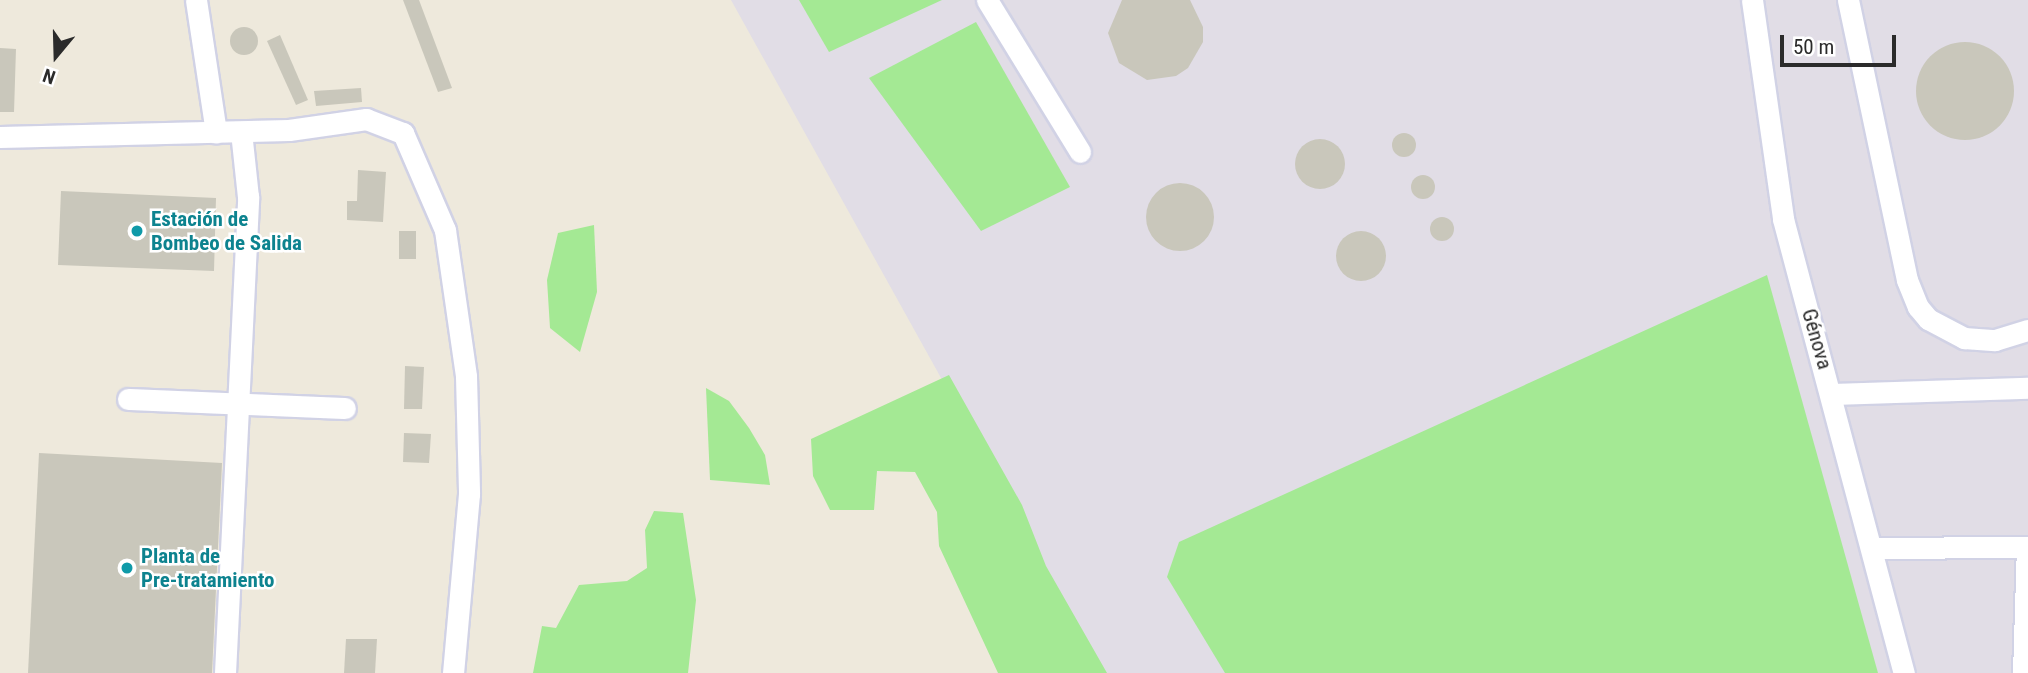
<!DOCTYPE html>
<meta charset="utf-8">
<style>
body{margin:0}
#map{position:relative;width:2028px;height:673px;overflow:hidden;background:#eee9dc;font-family:"Roboto Condensed",sans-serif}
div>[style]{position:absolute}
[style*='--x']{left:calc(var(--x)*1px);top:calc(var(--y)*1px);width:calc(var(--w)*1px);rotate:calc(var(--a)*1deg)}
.industrial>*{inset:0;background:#e1dde6}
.green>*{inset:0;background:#a4e994}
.building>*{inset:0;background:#c9c7bb}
.round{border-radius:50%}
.roads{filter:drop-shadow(2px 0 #d1d2e5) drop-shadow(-2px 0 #d1d2e5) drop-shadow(0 2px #d1d2e5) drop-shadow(0 -2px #d1d2e5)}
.minor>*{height:21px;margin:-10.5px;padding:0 10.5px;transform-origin:10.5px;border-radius:10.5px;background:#fff}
.dots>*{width:19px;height:19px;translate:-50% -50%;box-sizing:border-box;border:4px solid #fff;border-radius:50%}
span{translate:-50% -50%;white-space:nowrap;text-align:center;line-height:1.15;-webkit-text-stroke:5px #fff;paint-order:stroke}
.culture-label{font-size:21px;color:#0d838f;font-weight:700}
.left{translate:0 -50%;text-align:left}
.street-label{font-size:21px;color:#2b2b2b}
.north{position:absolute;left:21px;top:21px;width:70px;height:70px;-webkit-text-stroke:5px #fff;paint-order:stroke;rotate:199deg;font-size:19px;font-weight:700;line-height:28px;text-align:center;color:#2b2b2b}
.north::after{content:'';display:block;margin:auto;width:24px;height:32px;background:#2b2b2b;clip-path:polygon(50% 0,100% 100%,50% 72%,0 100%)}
.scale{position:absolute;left:1780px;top:35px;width:116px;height:32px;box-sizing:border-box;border:4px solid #2b2b2b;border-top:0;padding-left:9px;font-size:21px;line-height:24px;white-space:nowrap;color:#2b2b2b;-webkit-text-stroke:5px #fff;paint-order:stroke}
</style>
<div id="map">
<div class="industrial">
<i style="clip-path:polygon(731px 0,2028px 0,2028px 673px,1105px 673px)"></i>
</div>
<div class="green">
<i style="clip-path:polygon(799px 0,942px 0,829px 52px)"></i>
<i style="clip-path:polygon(976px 22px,1070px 187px,981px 231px,869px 78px)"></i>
<i style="clip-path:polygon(594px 225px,597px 292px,580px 352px,550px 328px,547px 280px,558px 233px)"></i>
<i style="clip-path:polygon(1767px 275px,1878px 673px,1225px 673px,1167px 577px,1179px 542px)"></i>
<i style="clip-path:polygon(949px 375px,1022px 505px,1046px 566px,1107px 673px,998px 673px,939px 546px,937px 512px,915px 472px,877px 471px,874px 510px,830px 510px,813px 476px,811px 439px)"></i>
<i style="clip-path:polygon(706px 388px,729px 401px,749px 428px,765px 455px,770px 485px,710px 480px)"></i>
<i style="clip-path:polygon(654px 511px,683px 513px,696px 600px,688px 673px,533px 673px,542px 626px,556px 628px,579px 585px,627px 581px,647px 568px,645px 530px)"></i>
</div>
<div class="building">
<i style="clip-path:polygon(403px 0,419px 0,452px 88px,438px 92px)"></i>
<i style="clip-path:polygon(1122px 0,1190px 0,1203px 27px,1203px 42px,1188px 68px,1176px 76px,1147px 80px,1119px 63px,1108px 33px)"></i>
<i class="round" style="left:230px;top:27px;width:28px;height:28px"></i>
<i style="clip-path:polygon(280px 35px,308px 100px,296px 105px,267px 41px)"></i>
<i class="round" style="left:1916px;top:42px;width:98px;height:98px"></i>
<i style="clip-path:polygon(0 48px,16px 49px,14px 112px,0 112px)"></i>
<i style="clip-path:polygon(361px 88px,362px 102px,316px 106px,314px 91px)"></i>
<i class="round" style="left:1392px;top:133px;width:24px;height:24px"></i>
<i class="round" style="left:1295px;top:139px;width:50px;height:50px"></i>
<i style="clip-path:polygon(358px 170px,386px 172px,383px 222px,347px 220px,347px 201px,357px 201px)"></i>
<i class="round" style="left:1411px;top:175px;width:24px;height:24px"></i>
<i class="round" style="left:1146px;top:183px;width:68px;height:68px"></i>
<i style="clip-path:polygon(61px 191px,216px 198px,214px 271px,58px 265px)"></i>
<i class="round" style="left:1430px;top:217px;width:24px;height:24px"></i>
<i style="clip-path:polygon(399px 231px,416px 231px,416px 259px,399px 259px)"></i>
<i class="round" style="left:1336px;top:231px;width:50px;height:50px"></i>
<i style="clip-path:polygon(405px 366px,424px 367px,422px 409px,404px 409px)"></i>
<i style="clip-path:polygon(404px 433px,431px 434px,429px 463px,403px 462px)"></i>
<i style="clip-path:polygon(39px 453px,222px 463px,212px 673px,28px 673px)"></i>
<i style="clip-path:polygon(346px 639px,377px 639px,375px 673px,344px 673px)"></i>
</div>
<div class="roads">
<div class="minor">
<i style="--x:196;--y:0;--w:134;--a:81.4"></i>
<i style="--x:987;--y:0;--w:178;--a:58.5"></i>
<i style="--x:1752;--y:0;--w:221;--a:81.9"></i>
<i style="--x:1783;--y:219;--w:470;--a:75.1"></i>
<i style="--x:1848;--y:0;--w:286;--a:78.1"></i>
<i style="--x:1907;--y:280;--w:29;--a:68"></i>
<i style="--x:1918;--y:307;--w:16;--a:50"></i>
<i style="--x:1928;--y:319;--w:41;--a:27.8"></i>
<i style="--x:1964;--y:338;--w:31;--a:4"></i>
<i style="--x:1995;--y:340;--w:34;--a:-17"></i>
<i style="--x:0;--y:137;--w:289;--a:-1.4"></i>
<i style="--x:289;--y:130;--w:78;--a:-8.1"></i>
<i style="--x:366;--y:119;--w:40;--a:21"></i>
<i style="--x:403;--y:133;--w:106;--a:66.6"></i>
<i style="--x:445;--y:230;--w:148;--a:81.8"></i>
<i style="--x:466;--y:376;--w:118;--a:88.5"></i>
<i style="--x:469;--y:494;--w:180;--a:95.1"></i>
<i style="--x:1832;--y:394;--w:196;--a:-1.8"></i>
<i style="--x:128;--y:399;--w:217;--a:2.4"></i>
<i style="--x:1874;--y:548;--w:154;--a:-0.4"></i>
<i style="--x:225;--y:673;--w:477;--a:-87.2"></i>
<i style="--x:248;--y:197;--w:65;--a:-96.1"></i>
<i style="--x:2023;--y:673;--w:126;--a:-88.2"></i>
</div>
</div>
<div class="dots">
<i style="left:137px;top:231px;background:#0f9aa8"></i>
<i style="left:127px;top:568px;background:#0f9aa8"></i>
</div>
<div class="culture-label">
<span class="left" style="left:151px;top:231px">Estación de<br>Bombeo de Salida</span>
<span class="left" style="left:141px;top:568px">Planta de<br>Pre-tratamiento</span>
</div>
<div class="street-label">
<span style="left:1817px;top:339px;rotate:74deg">Génova</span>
</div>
<div class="north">N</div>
<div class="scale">50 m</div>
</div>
